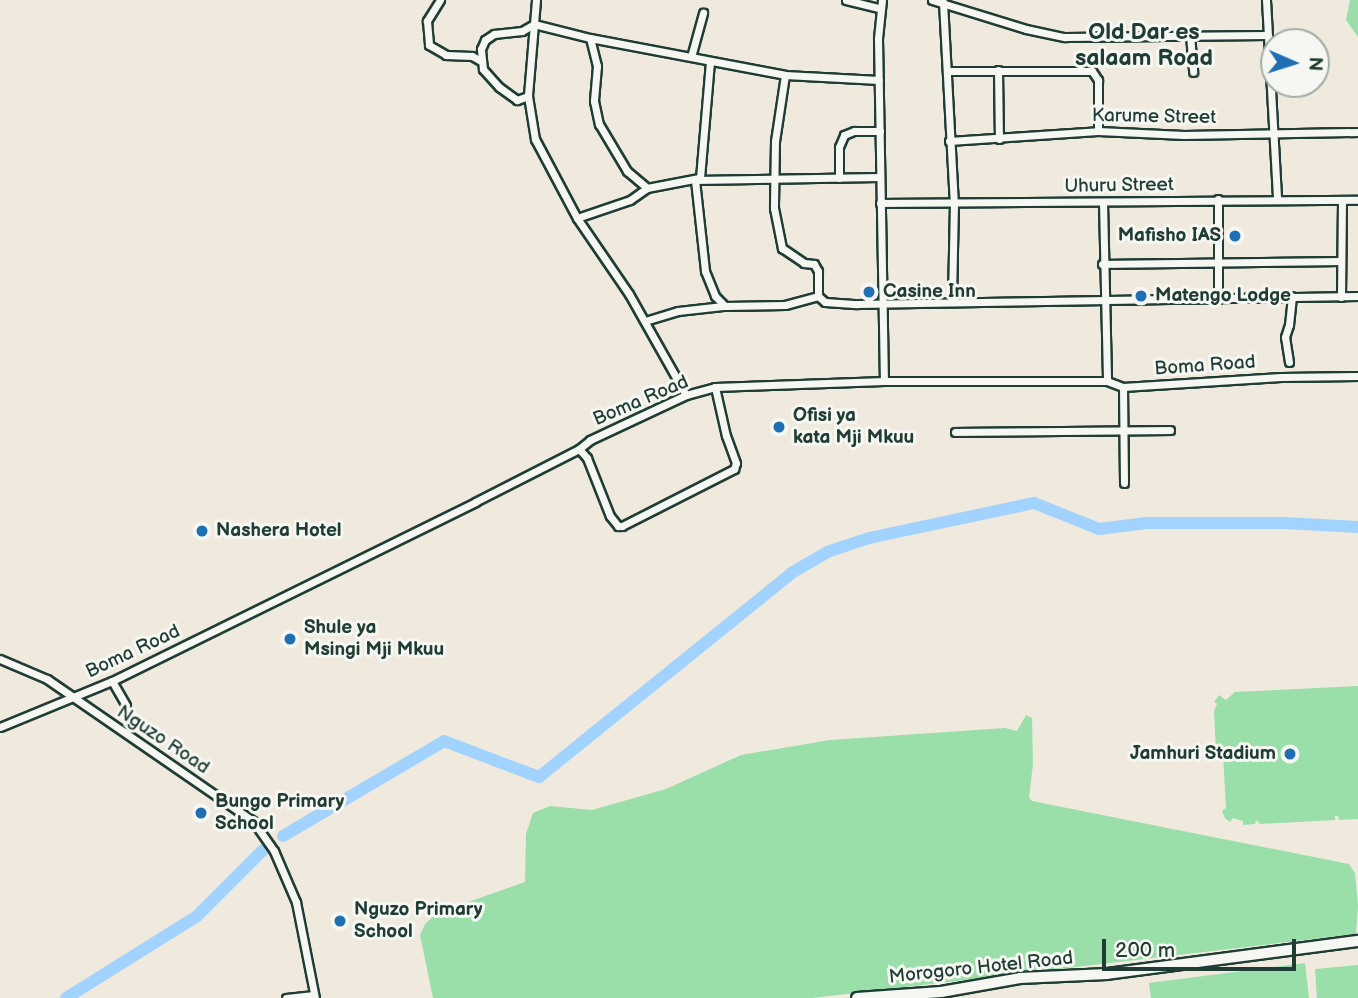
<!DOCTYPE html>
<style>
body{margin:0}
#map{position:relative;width:1358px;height:998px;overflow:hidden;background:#efeadd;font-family:"Balsamiq Sans",sans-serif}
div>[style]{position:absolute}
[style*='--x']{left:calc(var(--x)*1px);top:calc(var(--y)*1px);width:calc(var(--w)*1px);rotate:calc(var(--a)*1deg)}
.green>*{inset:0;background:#9adeaa}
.river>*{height:12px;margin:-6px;padding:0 6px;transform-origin:6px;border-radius:6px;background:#a2d3ff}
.roads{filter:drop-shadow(2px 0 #1f3d34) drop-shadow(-2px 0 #1f3d34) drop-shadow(0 2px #1f3d34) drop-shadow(0 -2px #1f3d34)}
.street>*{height:7px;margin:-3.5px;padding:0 3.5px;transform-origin:3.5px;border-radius:3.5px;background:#f6f6f2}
.secondary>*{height:10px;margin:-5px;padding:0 5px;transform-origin:5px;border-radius:5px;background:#f6f6f2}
.dots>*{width:19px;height:19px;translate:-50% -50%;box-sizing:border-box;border:4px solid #f6f6f2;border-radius:50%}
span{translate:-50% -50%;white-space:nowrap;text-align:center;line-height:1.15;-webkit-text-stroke:6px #f6f6f2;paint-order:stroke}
.street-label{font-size:19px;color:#1f3d34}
.poi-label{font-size:19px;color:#1f3d34;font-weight:700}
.right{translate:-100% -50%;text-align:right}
.left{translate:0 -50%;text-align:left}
.quarter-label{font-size:23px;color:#1f3d34;font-weight:700}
.north{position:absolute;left:1260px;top:28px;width:70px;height:70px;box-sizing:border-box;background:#f6f6f2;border:2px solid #a0aca6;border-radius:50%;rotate:93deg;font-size:19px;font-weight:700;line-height:28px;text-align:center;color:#1f3d34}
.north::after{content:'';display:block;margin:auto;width:24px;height:32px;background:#1f6fb2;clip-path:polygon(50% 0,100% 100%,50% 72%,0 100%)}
.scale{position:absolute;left:1102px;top:939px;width:194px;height:32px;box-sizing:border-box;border:4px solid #1f3d34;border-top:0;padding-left:9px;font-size:21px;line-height:24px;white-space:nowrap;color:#1f3d34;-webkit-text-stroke:5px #f6f6f2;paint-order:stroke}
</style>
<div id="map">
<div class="green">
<i style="clip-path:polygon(1350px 0,1358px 0,1358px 37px,1346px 20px)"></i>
<i style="clip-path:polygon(1358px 686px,1358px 819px,1339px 820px,1338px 816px,1335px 816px,1335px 820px,1260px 824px,1256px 820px,1255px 824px,1243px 825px,1243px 821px,1233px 818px,1230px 822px,1225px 818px,1222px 811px,1226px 808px,1223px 752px,1216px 751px,1214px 711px,1217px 704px,1214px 702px,1219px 695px,1226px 700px,1235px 692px)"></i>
<i style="clip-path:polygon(1026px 715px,1032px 718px,1033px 764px,1029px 797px,1032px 801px,1349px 864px,1355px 873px,1358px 905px,1356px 934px,812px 998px,433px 998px,420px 935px,425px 924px,437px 913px,525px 882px,526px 834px,533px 813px,550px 806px,592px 810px,620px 802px,666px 789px,741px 755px,830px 740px,1005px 728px,1017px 731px)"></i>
<i style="clip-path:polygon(1305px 963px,1309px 998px,1151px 998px,1149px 983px)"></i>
<i style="clip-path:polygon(1358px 965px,1358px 998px,1317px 998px,1315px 969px)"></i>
</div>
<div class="river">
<i style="--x:283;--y:836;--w:187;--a:-30.5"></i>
<i style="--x:444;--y:741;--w:102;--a:20.8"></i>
<i style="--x:539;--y:777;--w:326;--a:-38.9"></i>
<i style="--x:793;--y:572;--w:39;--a:-30"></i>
<i style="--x:827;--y:552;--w:44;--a:-18.4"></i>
<i style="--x:869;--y:538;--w:169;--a:-12"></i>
<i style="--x:1034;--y:503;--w:70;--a:21.8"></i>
<i style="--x:1099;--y:529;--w:48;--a:-7.1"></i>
<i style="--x:1147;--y:523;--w:138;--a:0"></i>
<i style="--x:1285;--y:523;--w:73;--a:3.1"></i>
<i style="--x:66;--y:998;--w:155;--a:-32"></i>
<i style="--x:197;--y:916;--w:93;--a:-45"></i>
</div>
<div class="roads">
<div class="street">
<i style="--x:440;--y:0;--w:25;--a:122"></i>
<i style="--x:427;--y:21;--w:24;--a:85"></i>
<i style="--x:429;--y:45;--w:20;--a:30"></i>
<i style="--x:446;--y:55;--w:26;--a:2"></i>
<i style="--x:472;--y:56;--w:10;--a:29"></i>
<i style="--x:536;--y:0;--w:96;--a:94.8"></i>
<i style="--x:528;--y:96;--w:44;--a:80.8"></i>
<i style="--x:535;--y:139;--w:89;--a:62"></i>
<i style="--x:577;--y:218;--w:92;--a:55.6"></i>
<i style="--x:629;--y:294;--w:116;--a:60.6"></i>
<i style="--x:846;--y:0;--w:36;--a:14"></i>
<i style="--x:882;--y:0;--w:39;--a:96"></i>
<i style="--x:878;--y:39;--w:342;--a:89"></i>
<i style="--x:932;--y:0;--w:98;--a:17.1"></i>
<i style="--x:1026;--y:29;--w:40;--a:12"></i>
<i style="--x:1065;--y:37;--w:202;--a:-0.6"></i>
<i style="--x:1266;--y:0;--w:199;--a:86.8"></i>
<i style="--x:943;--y:2;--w:201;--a:86.9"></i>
<i style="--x:954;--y:203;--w:97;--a:91.2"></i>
<i style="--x:1190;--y:35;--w:37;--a:85"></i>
<i style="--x:590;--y:38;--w:29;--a:76"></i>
<i style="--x:597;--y:66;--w:35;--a:95"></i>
<i style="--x:594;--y:101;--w:24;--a:78"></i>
<i style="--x:599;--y:124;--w:55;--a:59.2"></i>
<i style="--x:627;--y:171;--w:26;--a:40"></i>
<i style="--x:691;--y:57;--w:46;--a:-74.7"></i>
<i style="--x:998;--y:70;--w:69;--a:89.2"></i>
<i style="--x:949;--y:71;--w:143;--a:0"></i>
<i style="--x:1092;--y:71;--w:11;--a:56"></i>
<i style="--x:1098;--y:80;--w:51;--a:90"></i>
<i style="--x:785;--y:75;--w:67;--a:98.6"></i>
<i style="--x:775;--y:141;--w:67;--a:90.9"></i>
<i style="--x:774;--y:208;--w:41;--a:78.7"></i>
<i style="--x:782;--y:248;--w:27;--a:34"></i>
<i style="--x:804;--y:263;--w:10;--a:6"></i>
<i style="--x:814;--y:264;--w:8;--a:60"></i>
<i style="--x:818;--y:271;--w:25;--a:90"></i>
<i style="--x:528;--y:96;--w:12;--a:160"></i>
<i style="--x:517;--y:100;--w:22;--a:-144"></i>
<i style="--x:499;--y:87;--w:24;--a:-132"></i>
<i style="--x:483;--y:69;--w:20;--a:-96"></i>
<i style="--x:481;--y:49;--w:10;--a:-66"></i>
<i style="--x:485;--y:40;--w:11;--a:-34"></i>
<i style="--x:494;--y:34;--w:28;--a:-6"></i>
<i style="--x:522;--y:31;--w:14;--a:-30"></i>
<i style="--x:534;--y:24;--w:58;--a:14"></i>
<i style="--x:590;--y:38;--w:198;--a:10.7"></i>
<i style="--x:785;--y:75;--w:94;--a:3"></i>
<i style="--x:949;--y:141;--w:149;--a:-3.8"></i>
<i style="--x:1098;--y:131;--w:86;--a:2.7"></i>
<i style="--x:1184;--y:135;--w:174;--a:-1"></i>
<i style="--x:700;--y:178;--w:117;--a:-85.1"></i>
<i style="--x:839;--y:178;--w:31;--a:-90"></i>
<i style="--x:839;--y:147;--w:13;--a:-67"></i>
<i style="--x:844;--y:135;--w:11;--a:-22"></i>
<i style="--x:854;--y:131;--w:26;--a:0"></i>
<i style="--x:695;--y:180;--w:92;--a:83.7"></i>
<i style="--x:705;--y:271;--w:27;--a:68"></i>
<i style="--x:715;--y:296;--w:14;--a:45"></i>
<i style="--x:725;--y:306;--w:60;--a:-1"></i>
<i style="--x:785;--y:305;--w:34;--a:-15"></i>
<i style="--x:818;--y:296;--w:9;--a:41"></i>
<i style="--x:825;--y:302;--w:32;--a:4"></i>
<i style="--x:857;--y:304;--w:501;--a:-0.91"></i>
<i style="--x:695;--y:180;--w:184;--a:-0.9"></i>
<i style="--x:1218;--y:199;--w:100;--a:90"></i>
<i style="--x:1103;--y:202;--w:179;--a:88.7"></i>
<i style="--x:880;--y:203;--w:478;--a:-0.4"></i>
<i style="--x:577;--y:218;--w:56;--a:-18.8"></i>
<i style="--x:630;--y:200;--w:21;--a:-35"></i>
<i style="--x:647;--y:188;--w:53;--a:-10.9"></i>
<i style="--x:1102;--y:264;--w:237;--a:-0.7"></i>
<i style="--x:1341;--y:297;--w:96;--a:-89.4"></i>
<i style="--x:645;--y:321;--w:34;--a:-17"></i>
<i style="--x:678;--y:311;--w:45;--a:-6.3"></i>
<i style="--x:1289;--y:362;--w:25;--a:-99"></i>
<i style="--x:1285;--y:337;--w:13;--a:-72"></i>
<i style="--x:1289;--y:325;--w:29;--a:-84"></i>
<i style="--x:1123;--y:387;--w:96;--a:89.4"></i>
<i style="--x:955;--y:432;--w:215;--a:-0.5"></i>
<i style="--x:579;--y:449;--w:12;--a:48"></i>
<i style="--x:587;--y:458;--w:62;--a:68.4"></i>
<i style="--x:610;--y:516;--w:13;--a:51"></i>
<i style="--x:618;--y:526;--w:4;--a:0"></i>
<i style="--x:622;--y:526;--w:126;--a:-27"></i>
<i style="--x:734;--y:469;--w:6;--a:-72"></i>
<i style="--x:736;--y:463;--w:29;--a:-110"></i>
<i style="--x:726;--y:436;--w:50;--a:-102.7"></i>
<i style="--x:0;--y:659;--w:51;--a:23.1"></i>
<i style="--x:47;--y:679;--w:250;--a:34.6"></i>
<i style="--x:253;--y:821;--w:37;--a:55"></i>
<i style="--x:274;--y:851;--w:56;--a:66.7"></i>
<i style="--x:296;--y:902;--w:98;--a:78.8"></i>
<i style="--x:112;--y:681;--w:28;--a:60"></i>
<i style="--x:0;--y:727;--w:121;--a:-22.3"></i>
<i style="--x:112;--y:681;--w:405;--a:-26.2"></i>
<i style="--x:475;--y:502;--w:117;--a:-27"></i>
<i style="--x:579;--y:449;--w:14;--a:-39"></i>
<i style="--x:590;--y:440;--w:106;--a:-25.1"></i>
<i style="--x:686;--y:395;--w:30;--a:-15"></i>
<i style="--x:715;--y:387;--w:169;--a:-2"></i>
<i style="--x:884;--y:381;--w:223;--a:0"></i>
<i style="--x:1107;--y:381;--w:17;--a:21"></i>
<i style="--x:1123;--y:387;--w:158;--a:-3.6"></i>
<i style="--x:1281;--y:377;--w:77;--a:-0.7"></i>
<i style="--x:286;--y:998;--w:28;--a:-6"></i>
</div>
<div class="secondary">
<i style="--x:857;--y:998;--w:84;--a:-4.1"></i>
<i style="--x:941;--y:992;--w:80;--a:-10"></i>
<i style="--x:1020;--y:978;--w:87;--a:-2.6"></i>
<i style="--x:1107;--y:974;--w:253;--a:-7.5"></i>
</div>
</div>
<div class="dots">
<i style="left:1235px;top:236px;background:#1f6fb2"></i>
<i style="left:869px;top:292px;background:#1f6fb2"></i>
<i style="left:1141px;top:296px;background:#1f6fb2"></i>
<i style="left:779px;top:427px;background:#1f6fb2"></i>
<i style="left:202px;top:531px;background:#1f6fb2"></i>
<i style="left:290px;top:639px;background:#1f6fb2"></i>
<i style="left:1290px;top:754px;background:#1f6fb2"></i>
<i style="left:201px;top:813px;background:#1f6fb2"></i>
<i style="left:340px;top:921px;background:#1f6fb2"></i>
</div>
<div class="street-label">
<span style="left:1154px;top:117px;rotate:1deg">Karume Street</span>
<span style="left:1119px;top:186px;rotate:-1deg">Uhuru Street</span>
<span style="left:1205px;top:366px;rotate:-4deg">Boma Road</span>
<span style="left:641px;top:401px;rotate:-23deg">Boma Road</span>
<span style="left:133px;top:652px;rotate:-25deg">Boma Road</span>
<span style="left:163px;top:740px;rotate:34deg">Nguzo Road</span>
<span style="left:981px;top:968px;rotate:-6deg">Morogoro Hotel Road</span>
</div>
<div class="poi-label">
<span class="right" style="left:1221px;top:236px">Mafisho IAS</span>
<span class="left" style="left:883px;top:292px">Casine Inn</span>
<span class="left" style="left:1155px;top:296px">Matengo Lodge</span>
<span class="left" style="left:793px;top:427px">Ofisi ya<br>kata Mji Mkuu</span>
<span class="left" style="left:216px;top:531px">Nashera Hotel</span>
<span class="left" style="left:304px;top:639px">Shule ya<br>Msingi Mji Mkuu</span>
<span class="right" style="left:1276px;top:754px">Jamhuri Stadium</span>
<span class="left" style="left:215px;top:813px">Bungo Primary<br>School</span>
<span class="left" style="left:354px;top:921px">Nguzo Primary<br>School</span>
</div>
<div class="quarter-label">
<span style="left:1144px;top:45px">Old Dar es<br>salaam Road</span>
</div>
<div class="north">N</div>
<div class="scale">200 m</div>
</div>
